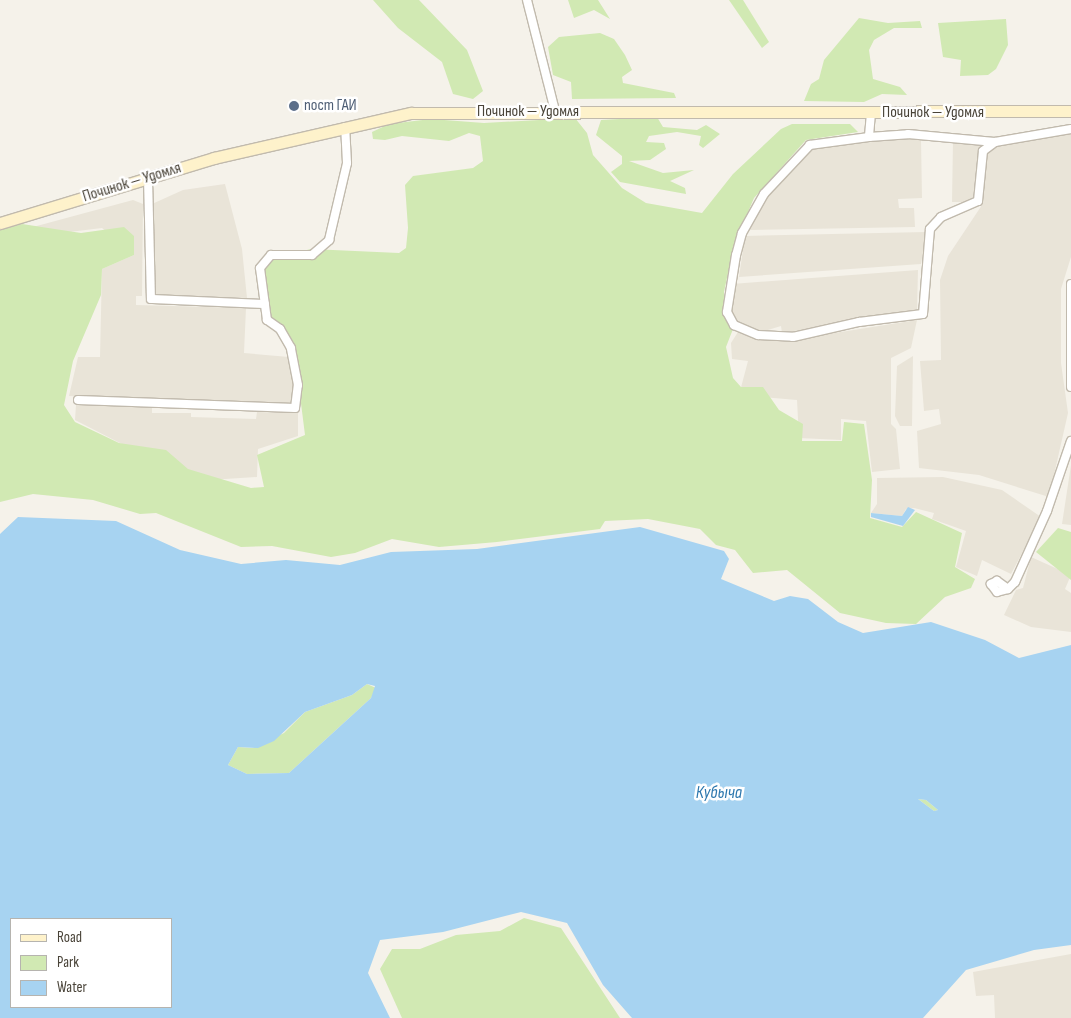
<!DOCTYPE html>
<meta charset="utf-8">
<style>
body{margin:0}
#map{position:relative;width:1071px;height:1018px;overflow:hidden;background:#f5f2ea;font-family:"Sofia Sans Condensed",sans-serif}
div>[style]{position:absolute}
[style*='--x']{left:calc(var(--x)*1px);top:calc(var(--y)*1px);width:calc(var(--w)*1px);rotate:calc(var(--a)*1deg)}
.residential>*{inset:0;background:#e9e4d8}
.green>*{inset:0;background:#d1e9b3}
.water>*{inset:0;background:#a7d3f1}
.roads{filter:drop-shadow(1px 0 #c1baad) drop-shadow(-1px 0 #c1baad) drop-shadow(0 1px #c1baad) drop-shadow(0 -1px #c1baad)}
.street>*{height:8px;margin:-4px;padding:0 4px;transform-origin:4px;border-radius:4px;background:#fff}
.secondary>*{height:11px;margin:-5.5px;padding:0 5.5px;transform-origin:5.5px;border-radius:5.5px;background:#fef2cb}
.dots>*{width:14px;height:14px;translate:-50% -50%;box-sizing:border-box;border:2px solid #fff;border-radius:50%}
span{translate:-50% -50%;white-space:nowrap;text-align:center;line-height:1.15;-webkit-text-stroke:5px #fff;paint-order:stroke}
.service-label{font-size:16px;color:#4e5e75}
.left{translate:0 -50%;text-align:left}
.street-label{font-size:16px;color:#494338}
.water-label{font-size:18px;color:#2e78ae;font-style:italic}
.legend{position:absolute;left:10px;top:918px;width:162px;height:90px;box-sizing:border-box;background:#fff;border:1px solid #b6b4af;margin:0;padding:6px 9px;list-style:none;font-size:15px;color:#494338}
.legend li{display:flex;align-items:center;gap:10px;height:25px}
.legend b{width:25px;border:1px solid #b6b4af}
</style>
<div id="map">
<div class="residential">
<i style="clip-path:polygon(1057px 132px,1071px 133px,1071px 257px,1061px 289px,1061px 363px,1068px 413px,1049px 497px,979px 475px,919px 468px,917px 431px,941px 424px,939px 409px,924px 411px,920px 361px,941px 360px,940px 280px,948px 256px,982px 205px,986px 151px,994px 145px)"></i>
<i style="clip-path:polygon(902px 139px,921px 140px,922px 198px,898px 199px,899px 208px,914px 208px,915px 227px,750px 230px,765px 198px,813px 148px)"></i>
<i style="clip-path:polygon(953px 141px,981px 141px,979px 192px,971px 202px,952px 202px)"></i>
<i style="clip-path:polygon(225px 184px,242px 249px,247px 298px,156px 295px,151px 291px,152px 204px,183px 190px)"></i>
<i style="clip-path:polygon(133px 200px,143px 204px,142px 296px,136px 296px,136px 305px,246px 308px,244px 353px,289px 357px,296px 389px,292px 403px,69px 396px,78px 357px,100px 357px,102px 269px,134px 255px,102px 228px,61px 233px,33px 227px)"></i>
<i style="clip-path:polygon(926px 232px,921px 264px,739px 277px,745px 236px)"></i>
<i style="clip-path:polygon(918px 270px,917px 310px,782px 333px,781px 326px,761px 332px,740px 326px,732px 318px,732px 284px)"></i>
<i style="clip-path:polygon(917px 320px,911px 348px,891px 358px,891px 424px,896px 429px,900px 469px,872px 472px,866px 421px,841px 419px,841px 440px,799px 438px,797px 400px,739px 395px,748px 361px,732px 359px,731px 343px,738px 332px,790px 340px)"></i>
<i style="clip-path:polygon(913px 356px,912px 426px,900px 426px,895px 416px,897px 366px)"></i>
<i style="clip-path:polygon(76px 405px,152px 407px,152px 413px,191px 413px,191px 417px,256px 419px,257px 412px,298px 413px,298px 436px,258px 449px,257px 477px,194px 481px,75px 420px)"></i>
<i style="clip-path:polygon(1071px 465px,1071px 525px,1062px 524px)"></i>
<i style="clip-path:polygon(943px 477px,1002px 490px,1041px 517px,1011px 574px,982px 560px,977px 576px,956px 567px,966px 531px,932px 519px,934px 513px,914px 508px,906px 509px,902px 516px,871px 513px,877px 504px,877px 478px)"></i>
<i style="clip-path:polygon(1031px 557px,1071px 575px,1065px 589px,1071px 593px,1071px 632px,1031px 627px,1004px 615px,1016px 590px,1023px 588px)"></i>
<i style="clip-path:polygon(1071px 954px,1071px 1018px,995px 1018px,994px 995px,976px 996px,973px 972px)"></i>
</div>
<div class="green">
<i style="clip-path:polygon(373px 0,419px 0,467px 50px,483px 91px,473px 99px,453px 94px,442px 62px,398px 28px)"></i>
<i style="clip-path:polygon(568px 0,598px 0,610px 19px,594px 10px,574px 18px)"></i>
<i style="clip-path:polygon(729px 0,743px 0,769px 42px,762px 48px)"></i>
<i style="clip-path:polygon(859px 18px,888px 23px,920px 21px,922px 28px,894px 28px,874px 40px,869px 50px,873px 79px,900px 87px,907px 95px,882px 94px,864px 102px,804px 101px,811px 84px,819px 79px,824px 60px)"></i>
<i style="clip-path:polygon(1006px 19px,1008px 45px,996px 69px,988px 75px,960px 76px,961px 60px,943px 57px,938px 23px)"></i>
<i style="clip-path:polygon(600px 33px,614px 39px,625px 55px,632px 70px,622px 77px,623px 83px,674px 93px,676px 98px,572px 99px,571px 82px,553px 75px,548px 47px,559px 37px)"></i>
<i style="clip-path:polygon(657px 117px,663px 127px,697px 130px,706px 125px,720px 134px,703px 148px,699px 145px,701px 136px,677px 132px,649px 136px,646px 142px,664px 143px,666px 149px,650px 160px,629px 161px,663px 173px,694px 170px,670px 181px,685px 188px,686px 194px,620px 182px,611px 172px,622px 164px,622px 156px,596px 135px,601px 120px)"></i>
<i style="clip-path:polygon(575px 118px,587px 133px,593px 155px,622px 188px,646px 203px,702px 213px,733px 174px,781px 129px,792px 124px,850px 124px,858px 132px,806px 140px,754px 198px,734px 245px,724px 292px,724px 314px,733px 329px,726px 347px,733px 378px,741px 387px,763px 387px,779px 410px,803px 424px,802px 441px,842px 441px,844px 422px,864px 424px,872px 480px,870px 518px,902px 527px,916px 512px,962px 533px,955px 567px,975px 579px,971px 588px,945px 597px,916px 624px,886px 623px,840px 613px,787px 570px,753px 573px,735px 550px,716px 545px,700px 529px,648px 519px,605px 521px,600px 529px,497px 542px,439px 547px,392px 539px,355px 553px,331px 557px,272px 546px,241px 547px,156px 513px,140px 514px,93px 500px,33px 494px,0 502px,0 230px,22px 224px,81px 233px,124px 227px,134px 236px,134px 255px,102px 269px,101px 295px,73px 361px,64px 405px,75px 422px,119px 443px,166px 450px,188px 469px,251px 488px,264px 487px,257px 455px,305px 435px,294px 348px,287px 332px,266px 316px,261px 268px,265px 260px,311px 249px,399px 253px,406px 248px,408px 228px,405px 185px,413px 176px,473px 168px,483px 161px,480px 136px,469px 133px,449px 141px,402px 136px,385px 140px,373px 139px,372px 132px,389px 124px,431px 119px,484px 123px)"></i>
<i style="clip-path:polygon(1058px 528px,1071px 532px,1071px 580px,1036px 552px)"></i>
<i style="clip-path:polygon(367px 684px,376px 688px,371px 698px,289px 773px,247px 774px,228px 765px,238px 747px,253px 748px,284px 733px,305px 712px,352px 695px)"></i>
<i style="clip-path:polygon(918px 799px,926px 800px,938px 810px,934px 811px)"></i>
<i style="clip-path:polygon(524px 918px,561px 928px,620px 1018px,402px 1018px,380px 969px,392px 949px,420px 949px,456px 935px,500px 931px)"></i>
</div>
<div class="water">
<i style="clip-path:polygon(908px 507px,915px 510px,903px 526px,871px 517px,871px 513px,902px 516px)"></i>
<i style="clip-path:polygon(evenodd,18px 517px,116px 521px,180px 550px,241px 564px,286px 560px,340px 565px,391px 552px,477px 549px,640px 527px,724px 551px,729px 559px,721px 579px,774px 601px,790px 596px,808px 599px,838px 622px,863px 633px,931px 622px,985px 640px,1019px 658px,1071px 645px,1071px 945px,1034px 950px,966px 970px,923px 1018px,632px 1018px,603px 985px,567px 923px,521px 912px,443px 932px,380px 940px,368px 973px,390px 1018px,0 1018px,0 534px,18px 517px,367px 684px,375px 686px,371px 698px,289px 773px,247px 774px,228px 765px,238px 747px,258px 748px,274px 741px,305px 712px,352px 695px,367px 684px,18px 517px,918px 799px,926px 800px,938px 810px,934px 811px,918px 799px,18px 517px,171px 919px,171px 1007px,11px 1007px,11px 919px,171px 919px)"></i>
</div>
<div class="roads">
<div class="street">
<i style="--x:527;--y:0;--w:114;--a:75.8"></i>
<i style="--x:871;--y:113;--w:24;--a:95"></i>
<i style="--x:869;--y:137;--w:39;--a:-4"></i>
<i style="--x:908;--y:134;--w:87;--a:5.3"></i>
<i style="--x:995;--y:142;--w:77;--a:-9.7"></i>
<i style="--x:869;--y:137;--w:60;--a:172.3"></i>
<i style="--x:810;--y:145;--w:67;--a:133.2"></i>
<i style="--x:764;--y:194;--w:45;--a:119.4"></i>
<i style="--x:742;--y:233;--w:23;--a:105"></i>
<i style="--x:736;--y:255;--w:58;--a:99"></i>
<i style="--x:727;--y:312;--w:15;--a:62"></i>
<i style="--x:734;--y:325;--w:26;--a:23"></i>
<i style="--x:758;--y:335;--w:35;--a:3"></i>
<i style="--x:793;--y:337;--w:68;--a:-12.8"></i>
<i style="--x:859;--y:322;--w:64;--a:-7.1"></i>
<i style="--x:923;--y:314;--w:85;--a:-85.3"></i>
<i style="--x:930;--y:229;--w:16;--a:-47"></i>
<i style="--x:941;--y:217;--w:40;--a:-23.4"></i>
<i style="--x:978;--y:201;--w:50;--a:-84.3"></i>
<i style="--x:983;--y:151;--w:15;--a:-37"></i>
<i style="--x:148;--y:178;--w:121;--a:88.6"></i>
<i style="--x:151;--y:299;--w:114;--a:2.5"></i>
<i style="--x:1071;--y:284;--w:103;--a:90"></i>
<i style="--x:78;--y:400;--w:217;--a:2.1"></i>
<i style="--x:295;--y:408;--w:23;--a:-83"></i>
<i style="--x:298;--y:385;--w:38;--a:-101"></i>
<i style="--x:291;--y:348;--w:22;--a:-120"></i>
<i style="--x:280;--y:329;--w:16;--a:-145"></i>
<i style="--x:267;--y:320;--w:52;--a:-97.7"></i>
<i style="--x:260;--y:268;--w:17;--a:-50"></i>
<i style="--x:271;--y:255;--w:41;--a:0"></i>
<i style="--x:312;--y:255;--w:23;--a:-41"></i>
<i style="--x:329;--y:240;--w:79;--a:-76.8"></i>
<i style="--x:347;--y:163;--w:36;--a:-93"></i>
<i style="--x:1008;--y:589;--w:14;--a:-144"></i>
<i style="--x:997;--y:581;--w:7;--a:153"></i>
<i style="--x:991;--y:584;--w:10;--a:53"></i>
<i style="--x:997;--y:592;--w:11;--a:-15"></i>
<i style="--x:1008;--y:589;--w:10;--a:-45"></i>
<i style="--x:1015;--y:582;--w:78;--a:-65.7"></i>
<i style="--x:1047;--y:511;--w:74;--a:-71.1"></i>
</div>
<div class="secondary">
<i style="--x:0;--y:223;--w:224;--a:-16.9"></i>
<i style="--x:214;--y:158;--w:202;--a:-12.9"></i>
<i style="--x:411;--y:113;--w:660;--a:-0.17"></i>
</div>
</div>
<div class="dots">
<i style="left:294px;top:106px;background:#5c6f8a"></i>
</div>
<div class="service-label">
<span class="left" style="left:304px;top:106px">пост ГАИ</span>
</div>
<div class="street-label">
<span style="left:528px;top:112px">Починок — Удомля</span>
<span style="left:933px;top:113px">Починок — Удомля</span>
<span style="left:132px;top:183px;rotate:-17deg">Починок — Удомля</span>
</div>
<div class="water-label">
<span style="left:719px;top:793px">Кубыча</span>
</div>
<ul class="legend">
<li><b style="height:6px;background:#fef2cb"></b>Road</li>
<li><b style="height:14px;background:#d1e9b3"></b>Park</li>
<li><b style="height:14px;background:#a7d3f1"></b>Water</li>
</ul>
</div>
